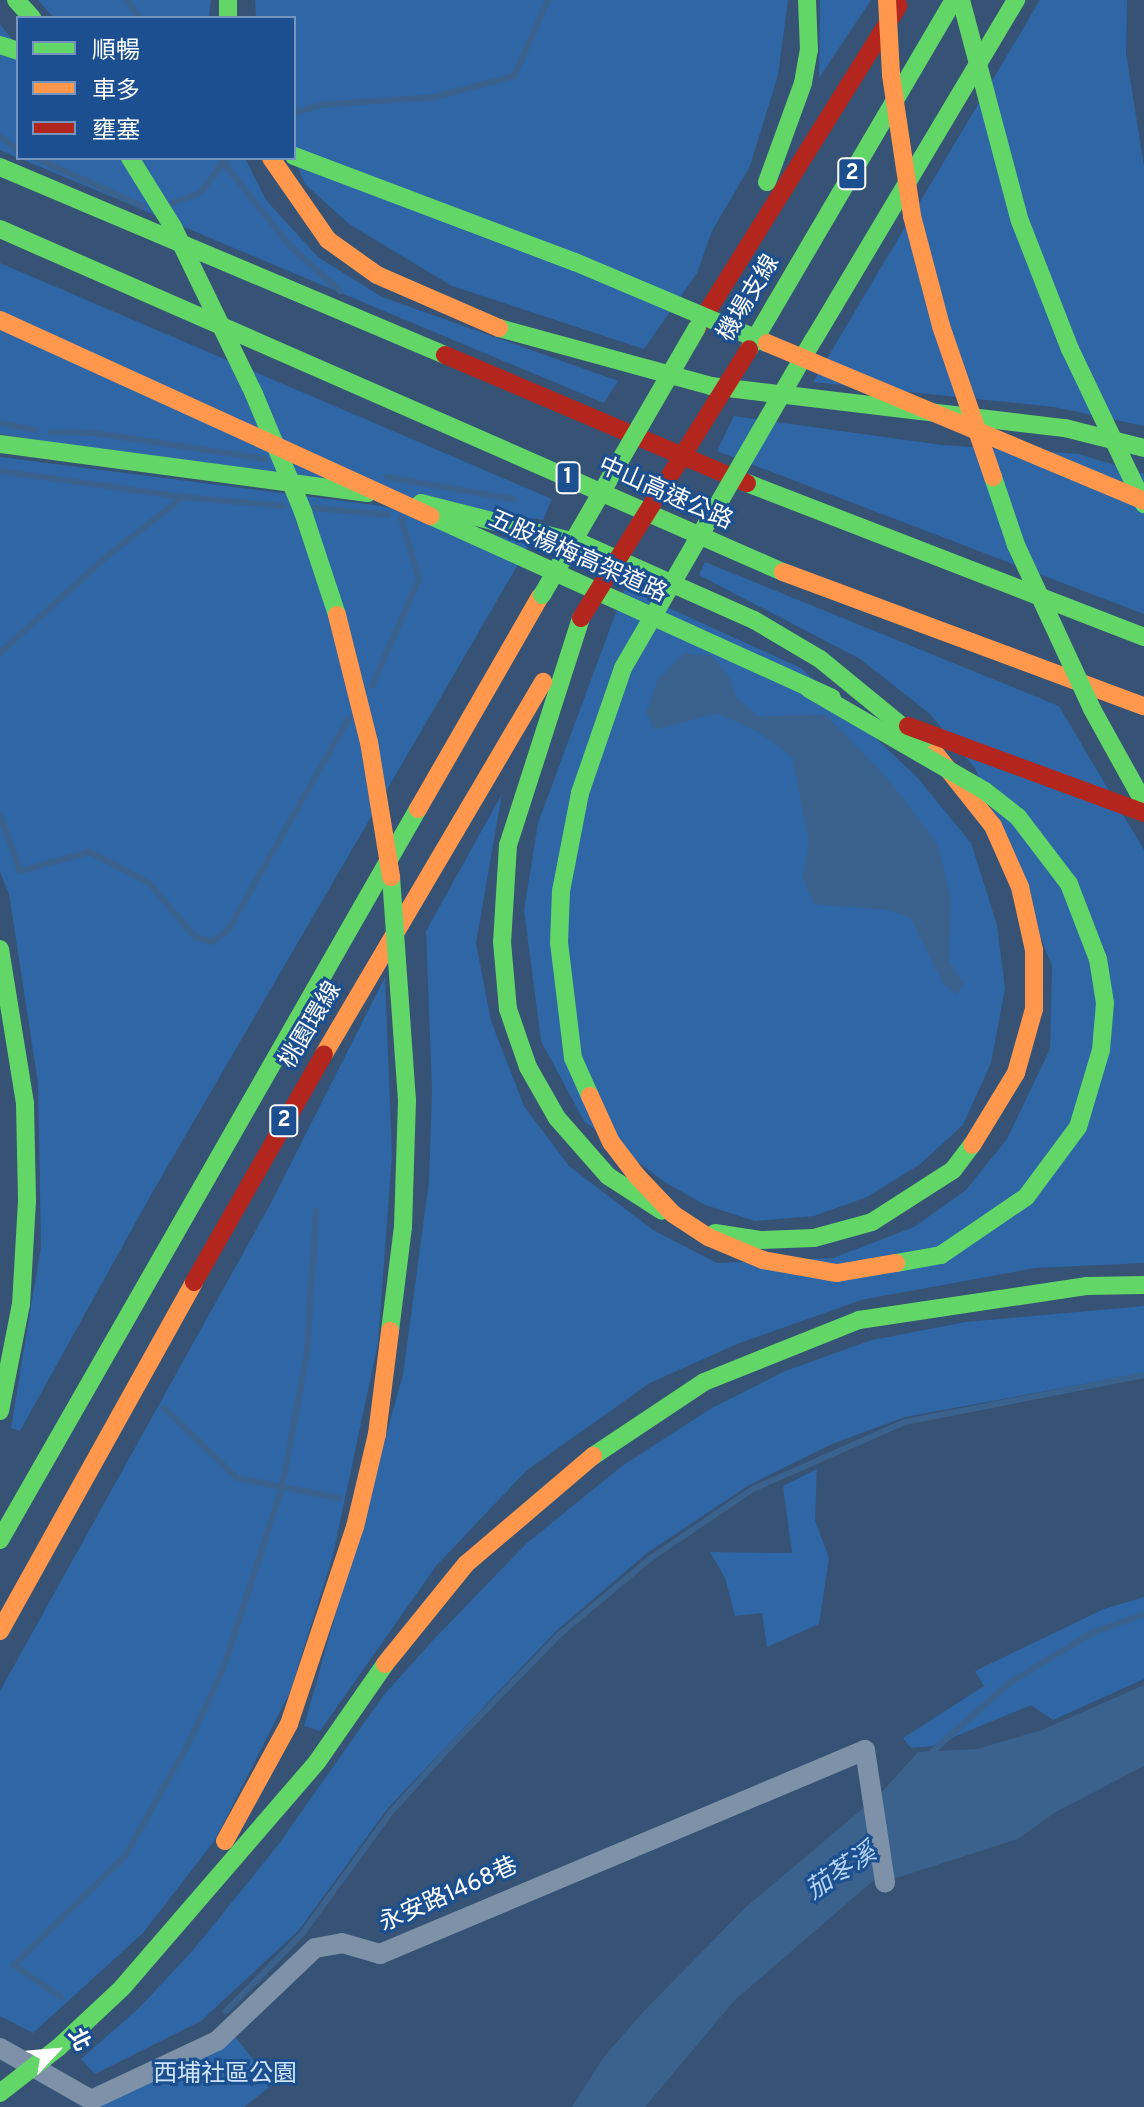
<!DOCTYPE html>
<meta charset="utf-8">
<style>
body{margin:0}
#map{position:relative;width:1144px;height:2107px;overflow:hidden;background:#365274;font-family:Overpass,"Noto Sans TC",sans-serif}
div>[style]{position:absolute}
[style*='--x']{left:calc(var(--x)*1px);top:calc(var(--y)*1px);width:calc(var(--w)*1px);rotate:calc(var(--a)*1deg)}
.green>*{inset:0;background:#2f66a5}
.water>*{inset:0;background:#3b618d}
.stream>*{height:6px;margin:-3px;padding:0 3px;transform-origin:3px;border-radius:3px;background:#3b618d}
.street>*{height:20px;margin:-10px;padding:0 10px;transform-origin:10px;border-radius:10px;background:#7d92a8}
.fast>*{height:18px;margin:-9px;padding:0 9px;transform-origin:9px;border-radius:9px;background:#63d668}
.slow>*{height:18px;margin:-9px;padding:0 9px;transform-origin:9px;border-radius:9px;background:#ff974d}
.jam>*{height:18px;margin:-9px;padding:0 9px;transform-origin:9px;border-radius:9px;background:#b3261e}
.fast-bridge>*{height:18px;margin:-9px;padding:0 9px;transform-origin:9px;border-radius:9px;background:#63d668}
.slow-bridge>*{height:18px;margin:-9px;padding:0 9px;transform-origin:9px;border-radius:9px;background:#ff974d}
.jam-bridge>*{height:18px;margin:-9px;padding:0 9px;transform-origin:9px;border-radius:9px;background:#b3261e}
span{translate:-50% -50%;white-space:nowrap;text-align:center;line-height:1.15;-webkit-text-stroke:6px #1b4f8f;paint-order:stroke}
.shield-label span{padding:2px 6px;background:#1b4f8f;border:2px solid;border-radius:6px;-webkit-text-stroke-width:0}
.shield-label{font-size:22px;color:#fff;font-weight:700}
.street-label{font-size:24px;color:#fff}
.park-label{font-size:24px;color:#cfe3fa}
.water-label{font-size:26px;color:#b5d3f5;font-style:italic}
.legend{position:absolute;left:16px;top:16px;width:280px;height:144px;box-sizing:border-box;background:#1b4f8f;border:2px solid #7695bc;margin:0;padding:10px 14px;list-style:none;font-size:24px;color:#fff}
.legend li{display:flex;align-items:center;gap:16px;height:40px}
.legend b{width:40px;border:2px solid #7695bc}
.north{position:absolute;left:16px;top:2011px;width:80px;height:80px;-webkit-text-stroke:6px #1b4f8f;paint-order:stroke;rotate:64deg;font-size:22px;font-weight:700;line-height:32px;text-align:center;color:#fff}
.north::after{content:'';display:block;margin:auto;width:28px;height:36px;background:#fff;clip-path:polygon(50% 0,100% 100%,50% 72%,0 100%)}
</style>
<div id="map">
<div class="green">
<i style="clip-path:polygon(38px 0,211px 0,209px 18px,54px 18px)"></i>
<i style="clip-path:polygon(255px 0,788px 0,778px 75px,750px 166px,712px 231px,697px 273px,644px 349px,452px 286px,349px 224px,305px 184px,294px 158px,294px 18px,256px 18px)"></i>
<i style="clip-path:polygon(820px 0,871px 0,819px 78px)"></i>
<i style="clip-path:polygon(1040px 0,1127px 0,1126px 53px,1144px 166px,1144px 426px,1054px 407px,813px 382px)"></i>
<i style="clip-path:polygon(0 24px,18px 47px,18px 158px,0 150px)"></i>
<i style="clip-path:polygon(19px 158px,245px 158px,266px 200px,318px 257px,382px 297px,618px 381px,604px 403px)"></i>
<i style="clip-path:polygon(0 263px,552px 499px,543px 520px,0 434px)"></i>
<i style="clip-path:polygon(734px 416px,942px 445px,1079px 454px,1144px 474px,1144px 614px,717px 451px)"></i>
<i style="clip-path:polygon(0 457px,382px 506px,530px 544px,152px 1193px,20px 1431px,11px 1428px,41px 1246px,38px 1083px,9px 894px,0 872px)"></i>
<i style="clip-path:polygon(705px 562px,1059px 706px,1144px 850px,1144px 1263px,1035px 1268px,861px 1300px,737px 1344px,650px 1383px,527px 1470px,436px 1566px,320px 1731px,304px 1726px,403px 1375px,429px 1181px,432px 1090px,426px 931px,502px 794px,476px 943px,491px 1021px,524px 1106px,569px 1166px,653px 1230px,717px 1263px,833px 1258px,914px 1227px,966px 1190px,1007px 1139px,1050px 1049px,1052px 966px,975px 768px,929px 713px,860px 659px,699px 575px)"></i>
<i style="clip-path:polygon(625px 588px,801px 668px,917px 777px,971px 843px,997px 925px,1005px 989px,991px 1063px,963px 1125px,919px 1165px,867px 1197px,814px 1216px,755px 1221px,705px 1205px,663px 1181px,584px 1121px,541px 1041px,524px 910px,538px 823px)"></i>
<i style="clip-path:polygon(385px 977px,392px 1155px,378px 1343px,333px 1555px,290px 1692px,215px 1840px,143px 1933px,33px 2033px,0 2016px,0 1691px,271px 1203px)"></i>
<i style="clip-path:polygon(1144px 1306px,1144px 1373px,905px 1417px,832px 1444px,749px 1485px,647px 1553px,556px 1631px,388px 1808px,299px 1930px,201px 2021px,95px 2074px,81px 2059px,139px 2008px,195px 1948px,278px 1845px,383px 1696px,435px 1638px,527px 1543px,622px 1466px,710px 1409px,785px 1371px,872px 1340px,966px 1322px)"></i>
<i style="clip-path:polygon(817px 1469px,815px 1520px,829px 1558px,819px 1624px,767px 1647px,762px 1613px,735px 1616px,725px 1578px,710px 1552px,792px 1553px,783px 1486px)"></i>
<i style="clip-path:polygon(1144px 1597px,1144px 1679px,1053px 1720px,1031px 1705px,932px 1746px,911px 1748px,903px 1738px,984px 1686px,975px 1671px,1104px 1609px)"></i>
<i style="clip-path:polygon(235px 2036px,272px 2085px,244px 2107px,98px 2107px)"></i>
</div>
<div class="water">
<i style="clip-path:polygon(684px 653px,712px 656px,730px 678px,736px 697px,758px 716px,826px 715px,888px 779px,937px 843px,951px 899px,949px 962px,964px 983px,957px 995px,944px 985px,911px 918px,889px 910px,814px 904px,803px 878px,809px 842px,792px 757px,760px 733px,717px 713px,654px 730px,646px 712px,658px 679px)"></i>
<i style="clip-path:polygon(1144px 1685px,1144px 1766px,1054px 1813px,1018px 1839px,893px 1879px,874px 1880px,734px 2001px,645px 2107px,572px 2107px,603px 2058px,644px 2011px,746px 1907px,881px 1793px,918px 1752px,977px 1749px,1042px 1730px)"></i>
</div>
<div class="stream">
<i style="--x:127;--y:0;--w:22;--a:56"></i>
<i style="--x:294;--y:113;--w:27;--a:-17"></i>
<i style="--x:320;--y:105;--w:115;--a:-4"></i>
<i style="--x:435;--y:97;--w:82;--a:-14.9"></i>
<i style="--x:514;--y:76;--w:83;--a:-65.9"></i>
<i style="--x:0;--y:136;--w:23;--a:38"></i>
<i style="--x:36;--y:158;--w:116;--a:24.4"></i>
<i style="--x:222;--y:161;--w:110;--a:51.3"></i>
<i style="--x:291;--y:247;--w:66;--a:41.9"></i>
<i style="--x:173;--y:203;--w:30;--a:-21"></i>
<i style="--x:201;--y:192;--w:43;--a:-52.6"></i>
<i style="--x:0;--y:423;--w:37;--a:11"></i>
<i style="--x:51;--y:432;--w:44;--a:1.3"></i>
<i style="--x:95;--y:433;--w:172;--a:8.7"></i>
<i style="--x:0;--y:471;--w:185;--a:8.1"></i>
<i style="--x:183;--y:497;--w:99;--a:142"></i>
<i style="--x:105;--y:558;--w:142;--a:137.9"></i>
<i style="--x:387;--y:477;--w:128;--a:9.9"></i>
<i style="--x:183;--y:497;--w:101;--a:5.1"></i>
<i style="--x:315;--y:508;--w:73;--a:5.5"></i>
<i style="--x:372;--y:686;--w:117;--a:-66.3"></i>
<i style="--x:419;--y:579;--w:64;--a:-106.4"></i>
<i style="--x:0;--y:815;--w:59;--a:70.3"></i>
<i style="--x:20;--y:871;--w:73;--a:-15.2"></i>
<i style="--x:90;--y:852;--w:67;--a:27.7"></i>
<i style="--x:149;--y:883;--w:71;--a:49.6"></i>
<i style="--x:195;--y:937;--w:18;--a:16"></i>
<i style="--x:212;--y:942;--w:20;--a:-37"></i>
<i style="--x:228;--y:930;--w:244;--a:-60.3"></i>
<i style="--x:164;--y:1408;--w:101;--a:43.8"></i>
<i style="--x:237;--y:1478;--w:104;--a:11.1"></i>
<i style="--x:933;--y:1751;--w:102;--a:-41.8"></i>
<i style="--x:1009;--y:1683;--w:97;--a:-31.1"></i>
<i style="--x:1092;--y:1633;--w:55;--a:-20.1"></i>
<i style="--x:61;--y:1997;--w:57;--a:-145.8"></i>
<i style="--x:14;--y:1965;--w:156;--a:-44.5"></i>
<i style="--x:125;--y:1856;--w:126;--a:-60.6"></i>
<i style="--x:187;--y:1746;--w:85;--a:-64.9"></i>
<i style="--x:223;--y:1669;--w:191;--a:-72"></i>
<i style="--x:282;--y:1487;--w:136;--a:-79.4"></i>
<i style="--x:307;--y:1353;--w:143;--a:-86.4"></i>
<i style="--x:226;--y:2011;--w:108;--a:-45.4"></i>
<i style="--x:302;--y:1934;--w:151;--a:-53.9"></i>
<i style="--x:391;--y:1812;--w:88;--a:-47.8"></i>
<i style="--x:450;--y:1747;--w:158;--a:-45.8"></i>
<i style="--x:560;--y:1634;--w:119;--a:-39.9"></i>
<i style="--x:651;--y:1558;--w:123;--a:-34.1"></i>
<i style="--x:753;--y:1489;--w:166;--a:-23.8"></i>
<i style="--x:905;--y:1422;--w:244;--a:-11.1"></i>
</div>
<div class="street">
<i style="--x:0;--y:2048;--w:105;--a:29.7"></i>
<i style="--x:91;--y:2100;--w:139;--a:-25.1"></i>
<i style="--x:217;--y:2041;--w:135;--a:-43.5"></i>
<i style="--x:315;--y:1948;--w:27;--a:-10"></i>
<i style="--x:342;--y:1943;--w:40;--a:16"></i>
<i style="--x:380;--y:1954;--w:526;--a:-22.81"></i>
<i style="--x:865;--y:1750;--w:134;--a:81.4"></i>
</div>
<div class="fast">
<i style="--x:16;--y:0;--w:24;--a:48"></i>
<i style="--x:228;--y:0;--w:18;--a:90"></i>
<i style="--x:0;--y:45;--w:19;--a:18"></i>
<i style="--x:0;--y:167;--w:483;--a:22.9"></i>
<i style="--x:767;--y:182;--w:105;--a:-70"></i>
<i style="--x:803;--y:83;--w:34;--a:-80"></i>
<i style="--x:809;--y:50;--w:50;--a:-92.3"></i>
<i style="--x:0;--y:229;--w:855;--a:23.66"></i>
<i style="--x:499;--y:328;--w:220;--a:15.3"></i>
<i style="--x:711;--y:386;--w:356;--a:6.8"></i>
<i style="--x:1065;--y:428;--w:81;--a:14.2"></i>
<i style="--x:814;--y:339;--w:395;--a:-59.2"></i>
<i style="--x:749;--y:349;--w:405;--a:-59.6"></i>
<i style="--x:0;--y:444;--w:371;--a:7.6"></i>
<i style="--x:747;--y:483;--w:426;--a:21.2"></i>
<i style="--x:421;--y:503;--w:167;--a:14.2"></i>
<i style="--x:583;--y:544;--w:187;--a:24"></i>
<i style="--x:754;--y:620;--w:77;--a:30.6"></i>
<i style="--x:820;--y:659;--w:149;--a:39.3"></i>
<i style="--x:581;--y:618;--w:238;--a:107.8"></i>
<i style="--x:508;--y:845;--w:97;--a:93.5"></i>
<i style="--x:502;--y:942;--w:67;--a:84.9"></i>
<i style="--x:508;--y:1009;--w:61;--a:71"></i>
<i style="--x:528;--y:1067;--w:59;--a:60.4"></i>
<i style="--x:557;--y:1118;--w:77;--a:48.7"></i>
<i style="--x:608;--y:1176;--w:64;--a:32.9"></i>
<i style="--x:0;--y:949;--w:157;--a:80.8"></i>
<i style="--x:25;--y:1104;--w:97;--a:88.8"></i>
<i style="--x:27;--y:1201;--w:103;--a:93.3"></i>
<i style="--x:21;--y:1304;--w:109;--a:101.1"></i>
<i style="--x:715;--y:1233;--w:47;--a:8.7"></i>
<i style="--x:761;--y:1240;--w:53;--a:-2.2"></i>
<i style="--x:814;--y:1238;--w:60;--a:-15.4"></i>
<i style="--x:872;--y:1222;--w:96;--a:-32.7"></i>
<i style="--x:953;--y:1170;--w:31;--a:-53"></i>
<i style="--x:390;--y:1331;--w:105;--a:-82.9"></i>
<i style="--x:593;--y:1456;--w:133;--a:-33.7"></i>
<i style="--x:704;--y:1382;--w:167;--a:-21.8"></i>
<i style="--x:859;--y:1320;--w:231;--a:-8.5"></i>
<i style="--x:1087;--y:1286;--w:57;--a:-1"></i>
<i style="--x:0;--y:1540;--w:842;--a:-60.24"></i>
<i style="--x:59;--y:2047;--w:86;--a:-43.1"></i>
<i style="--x:122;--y:1988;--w:298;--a:-49.2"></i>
<i style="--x:317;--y:1762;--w:119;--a:-55.2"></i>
</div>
<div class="slow">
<i style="--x:271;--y:158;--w:100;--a:55.2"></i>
<i style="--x:328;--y:240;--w:60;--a:35.5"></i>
<i style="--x:377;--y:275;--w:133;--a:23.5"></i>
<i style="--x:783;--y:572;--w:385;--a:20.4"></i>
<i style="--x:935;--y:753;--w:93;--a:51.5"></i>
<i style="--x:993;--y:826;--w:67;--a:66.1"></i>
<i style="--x:1020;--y:887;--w:65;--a:77.5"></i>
<i style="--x:1034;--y:950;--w:59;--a:90"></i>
<i style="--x:1034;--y:1009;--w:66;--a:105.7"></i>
<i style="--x:1016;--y:1073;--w:84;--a:121.4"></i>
<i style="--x:418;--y:809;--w:245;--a:-60.1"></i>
<i style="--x:324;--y:1054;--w:432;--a:-59.5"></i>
<i style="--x:0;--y:1631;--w:399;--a:-60.9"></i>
<i style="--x:385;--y:1664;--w:129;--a:-51"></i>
<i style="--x:466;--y:1564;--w:167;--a:-40.4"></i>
<i style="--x:225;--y:1841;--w:133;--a:-61.3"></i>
<i style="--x:289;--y:1724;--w:208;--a:-71.5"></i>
<i style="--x:355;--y:1527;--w:96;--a:-76.7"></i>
<i style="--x:377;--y:1434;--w:104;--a:-82.8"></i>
</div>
<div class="jam">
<i style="--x:697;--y:328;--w:380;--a:-58"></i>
<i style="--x:445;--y:355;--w:328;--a:23"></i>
<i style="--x:194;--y:1282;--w:262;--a:-60.3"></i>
</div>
<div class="fast-bridge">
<i style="--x:961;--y:0;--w:229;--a:75.1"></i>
<i style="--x:1020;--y:221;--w:137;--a:68.7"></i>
<i style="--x:1070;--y:349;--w:172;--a:64.5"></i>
<i style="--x:294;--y:156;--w:300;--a:20.7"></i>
<i style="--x:575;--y:262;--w:208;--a:22.9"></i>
<i style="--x:130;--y:158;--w:81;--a:58.1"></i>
<i style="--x:173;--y:227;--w:186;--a:64.1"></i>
<i style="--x:254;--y:394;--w:128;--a:67.4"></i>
<i style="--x:303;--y:512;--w:108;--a:71.7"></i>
<i style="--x:993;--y:477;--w:72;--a:71.3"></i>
<i style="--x:1016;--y:545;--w:181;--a:65.1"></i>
<i style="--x:1092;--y:709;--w:107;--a:61"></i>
<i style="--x:431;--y:516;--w:440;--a:24.4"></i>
<i style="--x:542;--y:595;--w:309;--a:-59.9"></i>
<i style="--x:809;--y:689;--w:203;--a:30.1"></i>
<i style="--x:985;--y:791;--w:42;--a:38.2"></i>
<i style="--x:1018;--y:817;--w:84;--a:52.7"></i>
<i style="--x:1069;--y:884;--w:80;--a:68.9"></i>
<i style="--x:1098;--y:959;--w:45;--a:81"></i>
<i style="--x:1105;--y:1003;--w:47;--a:94.9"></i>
<i style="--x:1101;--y:1050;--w:80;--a:106.6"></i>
<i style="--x:1078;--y:1127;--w:87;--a:126.6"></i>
<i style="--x:1026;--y:1197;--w:103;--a:145.7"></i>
<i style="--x:941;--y:1255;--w:46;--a:169.9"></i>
<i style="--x:391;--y:877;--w:224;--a:85.9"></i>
<i style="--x:407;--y:1100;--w:127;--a:91.8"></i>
<i style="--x:590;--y:1096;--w:42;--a:-114.1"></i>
<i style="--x:573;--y:1058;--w:116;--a:-96.9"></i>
<i style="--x:559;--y:943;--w:52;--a:-87.8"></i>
<i style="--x:561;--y:891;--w:100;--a:-79"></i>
<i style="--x:580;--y:793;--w:132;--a:-71"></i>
<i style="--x:623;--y:668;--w:380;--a:-59.9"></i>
<i style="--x:0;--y:2093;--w:75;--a:-37.9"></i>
</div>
<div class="slow-bridge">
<i style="--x:887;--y:0;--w:75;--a:86.9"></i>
<i style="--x:891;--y:75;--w:143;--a:81.5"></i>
<i style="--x:912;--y:216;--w:114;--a:75.2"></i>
<i style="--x:941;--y:326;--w:160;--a:71"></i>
<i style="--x:0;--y:320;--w:473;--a:24.5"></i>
<i style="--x:767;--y:343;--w:409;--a:22.7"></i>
<i style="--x:337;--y:615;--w:131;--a:75.9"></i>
<i style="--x:369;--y:742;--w:137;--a:80.7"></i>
<i style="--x:590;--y:1096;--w:51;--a:65.5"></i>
<i style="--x:611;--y:1142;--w:43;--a:52.6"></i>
<i style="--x:637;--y:1176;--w:52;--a:46.5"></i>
<i style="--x:673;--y:1214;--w:42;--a:33.3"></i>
<i style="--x:708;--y:1237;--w:60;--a:22.7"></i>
<i style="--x:763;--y:1260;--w:75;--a:10"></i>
<i style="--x:837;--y:1273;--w:60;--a:-9.6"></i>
</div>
<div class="jam-bridge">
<i style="--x:581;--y:618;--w:317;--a:-58"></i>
<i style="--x:908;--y:726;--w:252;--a:20.2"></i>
</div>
<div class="shield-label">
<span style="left:852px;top:174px">2</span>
<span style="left:568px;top:478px">1</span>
<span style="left:284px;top:1121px">2</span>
</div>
<div class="street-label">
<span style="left:750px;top:299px;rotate:-59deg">機場支線</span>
<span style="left:665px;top:495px;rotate:24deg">中山高速公路</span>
<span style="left:577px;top:558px;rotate:24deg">五股楊梅高架道路</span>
<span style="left:312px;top:1026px;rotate:-59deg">桃園環線</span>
<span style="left:449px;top:1896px;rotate:-24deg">永安路1468巷</span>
</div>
<div class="park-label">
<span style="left:225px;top:2076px">西埔社區公園</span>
</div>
<div class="water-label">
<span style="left:842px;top:1873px;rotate:-34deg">茄苳溪</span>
</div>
<ul class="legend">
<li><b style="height:10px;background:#63d668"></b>順暢</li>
<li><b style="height:10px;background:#ff974d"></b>車多</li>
<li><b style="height:10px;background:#b3261e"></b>壅塞</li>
</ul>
<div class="north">北</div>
</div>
